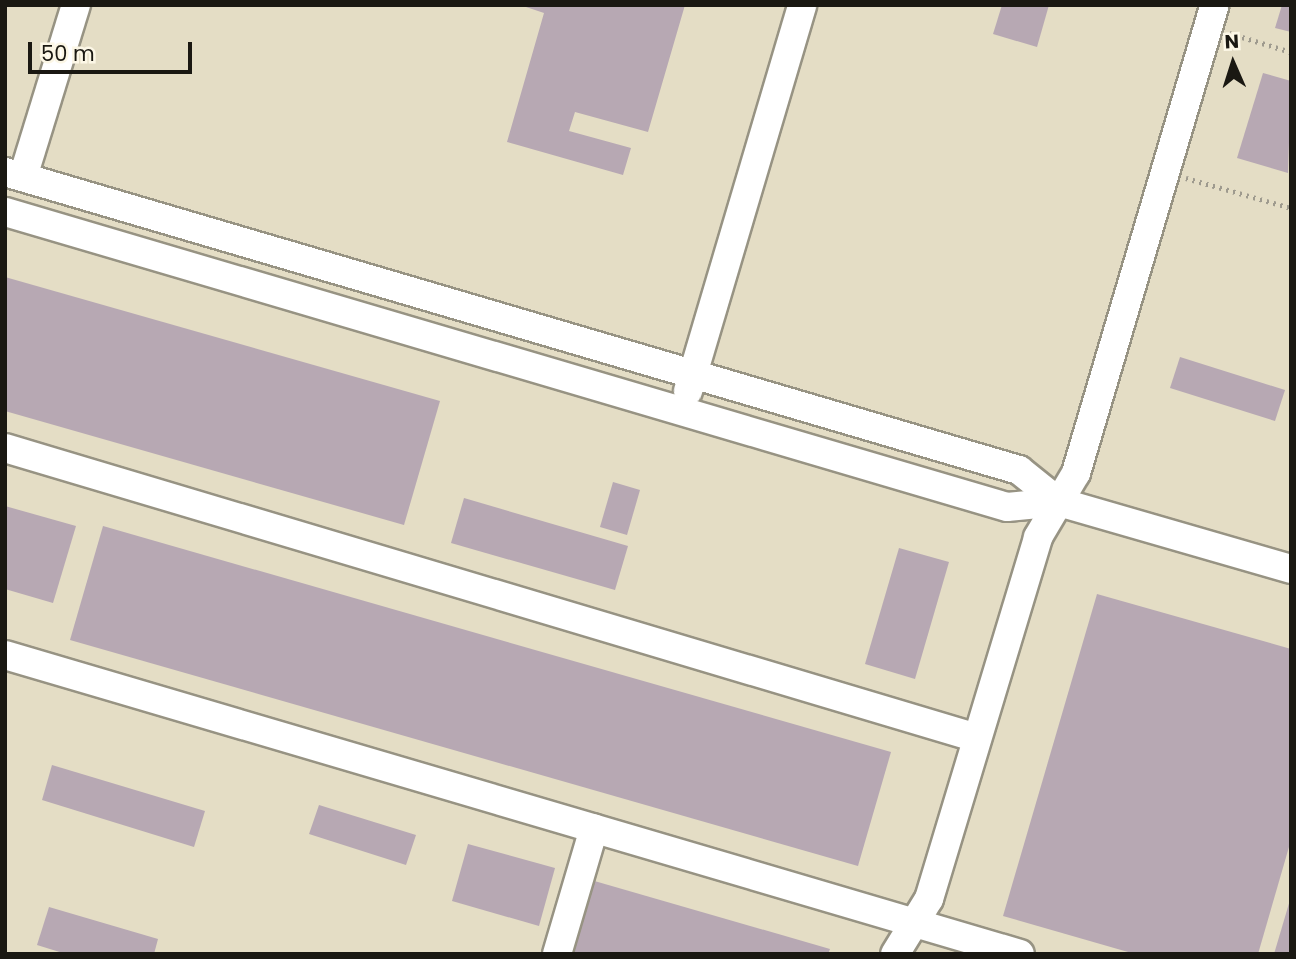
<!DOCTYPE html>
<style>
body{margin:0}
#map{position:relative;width:1296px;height:959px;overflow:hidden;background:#eeead9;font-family:Poppins,sans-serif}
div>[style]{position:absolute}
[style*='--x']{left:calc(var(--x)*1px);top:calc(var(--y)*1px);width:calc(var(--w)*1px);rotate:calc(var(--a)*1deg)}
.built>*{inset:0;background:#e4ddc5}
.building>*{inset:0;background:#b7a8b3}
.path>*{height:4.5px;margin-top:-2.25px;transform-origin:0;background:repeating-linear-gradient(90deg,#9e9a8e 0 2px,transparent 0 7px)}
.roads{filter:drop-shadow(2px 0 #979383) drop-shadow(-2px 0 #979383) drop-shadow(0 2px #979383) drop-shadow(0 -2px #979383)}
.minor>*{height:28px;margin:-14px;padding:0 14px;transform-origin:14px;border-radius:14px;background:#fff}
span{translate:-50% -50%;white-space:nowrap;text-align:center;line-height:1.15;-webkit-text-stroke:5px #fcf7e6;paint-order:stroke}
.frame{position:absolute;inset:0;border:7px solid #1a1812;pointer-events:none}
.north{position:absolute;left:1198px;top:28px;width:70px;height:70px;-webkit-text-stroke:5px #fcf7e6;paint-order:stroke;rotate:357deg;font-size:19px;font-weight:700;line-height:28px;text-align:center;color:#1a1812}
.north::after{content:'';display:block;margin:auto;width:24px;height:32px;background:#1a1812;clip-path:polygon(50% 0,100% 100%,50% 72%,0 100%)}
.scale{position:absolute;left:28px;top:42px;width:164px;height:32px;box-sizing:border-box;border:4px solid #1a1812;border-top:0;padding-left:9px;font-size:21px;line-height:24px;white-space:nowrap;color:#1a1812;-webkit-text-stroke:5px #fcf7e6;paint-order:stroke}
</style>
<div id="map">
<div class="built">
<i style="clip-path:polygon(5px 5px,1291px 5px,1291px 954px,5px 954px)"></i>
</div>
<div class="building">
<i style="clip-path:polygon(520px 5px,685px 5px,648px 132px,575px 112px,569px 131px,631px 148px,623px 175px,507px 142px,544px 13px)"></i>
<i style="clip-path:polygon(1002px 5px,1049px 5px,1037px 47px,993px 34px)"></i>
<i style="clip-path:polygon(1282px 5px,1291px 5px,1291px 32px,1275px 28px)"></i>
<i style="clip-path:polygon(1263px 73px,1291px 81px,1288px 173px,1237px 158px)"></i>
<i style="clip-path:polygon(5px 277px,440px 401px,404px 525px,5px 411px)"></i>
<i style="clip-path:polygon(1180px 357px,1285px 390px,1275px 421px,1170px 388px)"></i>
<i style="clip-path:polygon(613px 482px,640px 490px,627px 535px,600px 527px)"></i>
<i style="clip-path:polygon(464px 498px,628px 546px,615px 590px,451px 543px)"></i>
<i style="clip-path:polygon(5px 506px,76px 526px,53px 603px,5px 589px)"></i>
<i style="clip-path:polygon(103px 526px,891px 752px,858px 866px,70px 640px)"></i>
<i style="clip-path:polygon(899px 548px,949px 562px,915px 679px,865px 664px)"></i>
<i style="clip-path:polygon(1097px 594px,1291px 649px,1291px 840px,1258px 954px,1135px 954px,1003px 916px)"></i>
<i style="clip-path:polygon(52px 765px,205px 811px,194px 847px,42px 800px)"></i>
<i style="clip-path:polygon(319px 805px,416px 835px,406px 865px,309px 834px)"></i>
<i style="clip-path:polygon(468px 844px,555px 868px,539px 926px,452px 901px)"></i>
<i style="clip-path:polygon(591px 880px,830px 949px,828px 954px,570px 954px)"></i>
<i style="clip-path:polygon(1290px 900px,1291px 954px,1274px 954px)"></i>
<i style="clip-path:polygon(49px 907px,158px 939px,154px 954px,66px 954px,37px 945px)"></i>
</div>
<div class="path">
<i style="--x:1229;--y:33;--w:65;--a:17"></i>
<i style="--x:1186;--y:178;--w:109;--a:15.9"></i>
</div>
<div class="roads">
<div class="minor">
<i style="--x:5;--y:172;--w:1057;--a:16.38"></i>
<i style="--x:1019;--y:470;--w:51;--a:38.7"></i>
<i style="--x:1059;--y:502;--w:52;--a:174.5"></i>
<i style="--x:1007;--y:507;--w:1045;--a:-163.59"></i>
<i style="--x:23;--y:177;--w:180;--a:-72.9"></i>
<i style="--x:688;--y:391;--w:402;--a:-73.5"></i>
<i style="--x:5;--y:448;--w:1014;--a:16.61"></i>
<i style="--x:1059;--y:502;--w:241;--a:16.1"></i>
<i style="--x:5;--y:655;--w:1058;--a:16.41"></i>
<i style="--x:557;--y:954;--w:131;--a:-73.6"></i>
<i style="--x:895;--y:954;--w:65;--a:-58.3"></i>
<i style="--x:929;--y:899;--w:378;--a:-73.2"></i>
<i style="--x:1038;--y:537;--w:74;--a:-59.3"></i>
<i style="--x:1076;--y:473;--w:488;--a:-73.5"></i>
</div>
</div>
<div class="frame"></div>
<div class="north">N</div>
<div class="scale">50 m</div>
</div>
